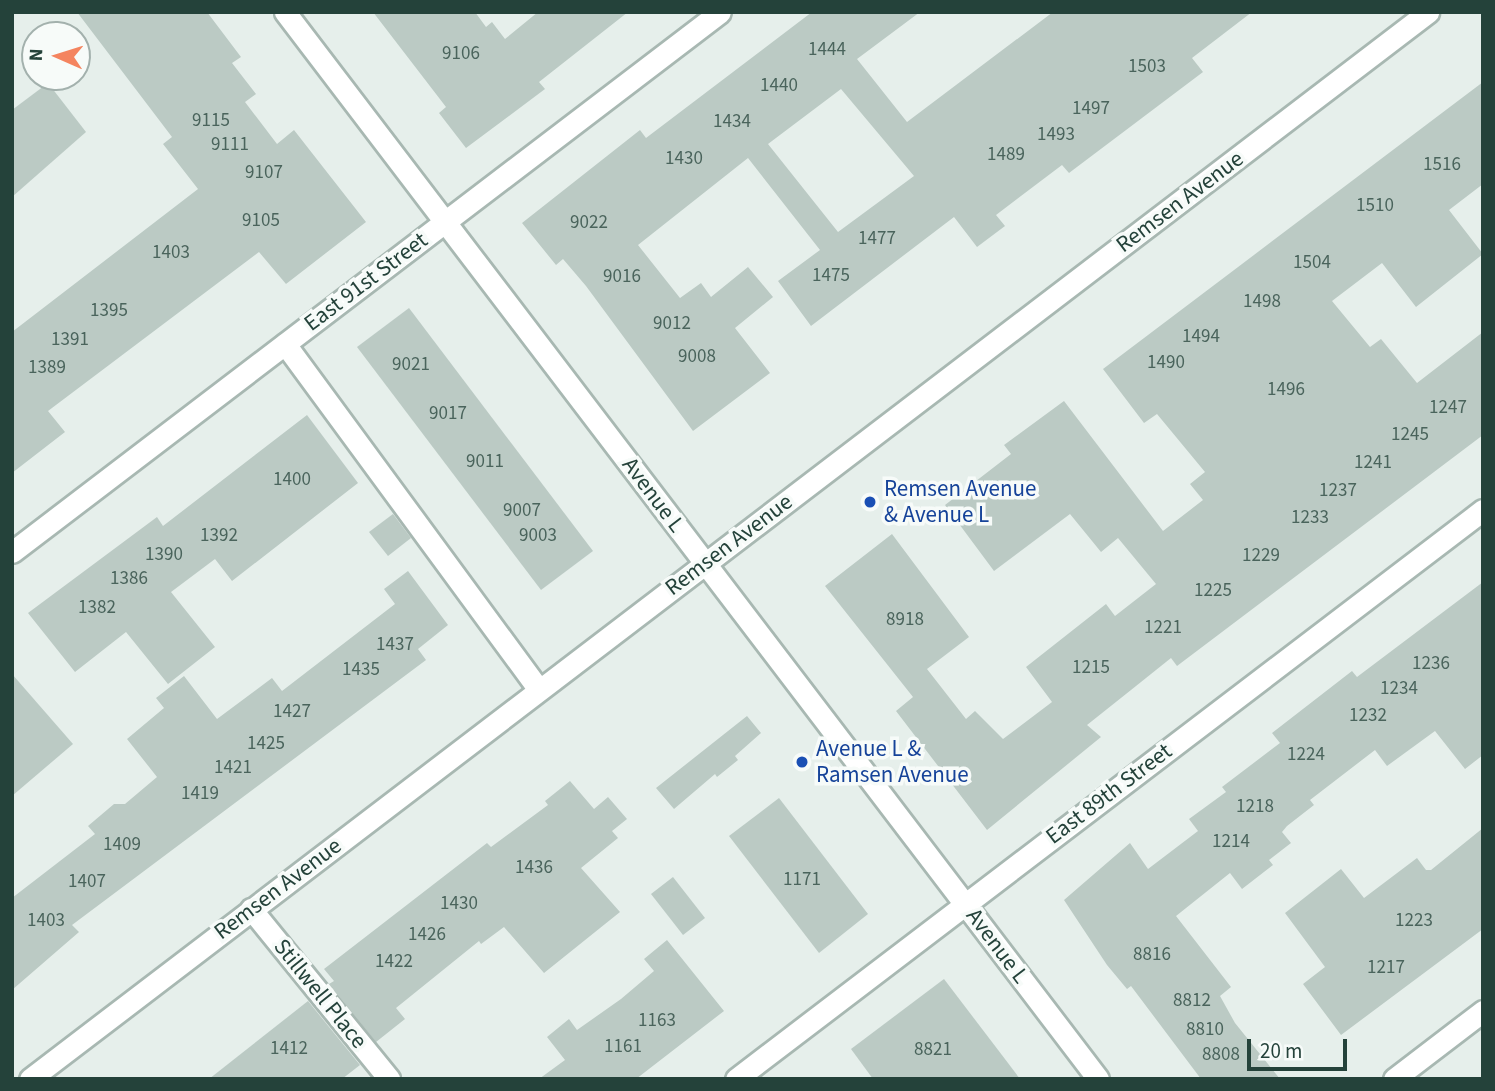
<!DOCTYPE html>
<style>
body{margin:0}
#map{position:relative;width:1495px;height:1091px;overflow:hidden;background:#e6efeb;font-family:"Source Sans 3",sans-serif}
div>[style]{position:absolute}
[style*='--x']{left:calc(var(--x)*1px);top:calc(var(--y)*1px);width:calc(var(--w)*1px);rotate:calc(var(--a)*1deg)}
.building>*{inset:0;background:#bbcac4}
.roads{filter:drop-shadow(2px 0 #a8b8b2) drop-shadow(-2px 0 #a8b8b2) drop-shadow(0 2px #a8b8b2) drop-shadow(0 -2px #a8b8b2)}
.minor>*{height:21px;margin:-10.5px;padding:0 10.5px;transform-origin:10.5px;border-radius:10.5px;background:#fff}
.dots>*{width:19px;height:19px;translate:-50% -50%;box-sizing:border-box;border:4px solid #f7fbf9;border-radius:50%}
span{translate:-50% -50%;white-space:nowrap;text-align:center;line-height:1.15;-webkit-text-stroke:7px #f7fbf9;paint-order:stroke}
.number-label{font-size:19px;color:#4a645c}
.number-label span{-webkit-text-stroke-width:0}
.street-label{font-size:23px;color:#24423a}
.transit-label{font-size:23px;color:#164399}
.left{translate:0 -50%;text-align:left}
.frame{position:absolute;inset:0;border:14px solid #24423a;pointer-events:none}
.north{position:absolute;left:21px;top:21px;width:70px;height:70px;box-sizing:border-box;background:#f7fbf9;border:2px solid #a3b1ad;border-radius:50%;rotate:273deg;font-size:19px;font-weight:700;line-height:28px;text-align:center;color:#24423a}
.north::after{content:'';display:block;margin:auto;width:24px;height:32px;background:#f4845f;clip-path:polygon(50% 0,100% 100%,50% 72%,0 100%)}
.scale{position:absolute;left:1247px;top:1039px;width:100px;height:32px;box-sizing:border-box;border:4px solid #24423a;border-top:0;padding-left:9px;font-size:21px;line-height:24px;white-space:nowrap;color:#24423a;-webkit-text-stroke:5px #f7fbf9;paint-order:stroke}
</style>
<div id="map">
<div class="building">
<i style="clip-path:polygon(77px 12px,207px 12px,241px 57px,232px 63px,256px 94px,245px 102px,277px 144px,294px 130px,366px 222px,286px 284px,259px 252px,48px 411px,65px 432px,12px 473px,12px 332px,198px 189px,163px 144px,172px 137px)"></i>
<i style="clip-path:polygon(373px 12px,475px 12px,486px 27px,492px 22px,505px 39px,538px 12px,628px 12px,539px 82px,545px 89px,466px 148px,439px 113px,446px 107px)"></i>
<i style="clip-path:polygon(evenodd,812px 12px,920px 12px,857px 59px,907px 122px,1053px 12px,1252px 12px,1192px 58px,1203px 72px,1069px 173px,1062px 165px,996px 215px,1005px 226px,977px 247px,954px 217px,811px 326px,778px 281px,820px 250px,748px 158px,638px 245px,680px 298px,701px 283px,711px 297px,748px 267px,773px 297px,735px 328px,770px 373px,693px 431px,586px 286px,563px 259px,556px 265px,522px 223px,640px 130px,646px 138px,812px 12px,841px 89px,914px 176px,838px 232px,768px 144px,841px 89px)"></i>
<i style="clip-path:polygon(1483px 82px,1483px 184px,1449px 210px,1483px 254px,1416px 307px,1382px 263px,1332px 301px,1370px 347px,1381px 339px,1417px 383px,1483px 332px,1483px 435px,1177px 666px,1171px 658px,1131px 690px,1087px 725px,1101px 737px,987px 830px,896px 711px,913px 697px,825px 586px,892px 534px,969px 637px,927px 669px,966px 719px,975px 711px,1003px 739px,1052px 702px,1026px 667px,1106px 604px,1115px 616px,1156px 584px,1118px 538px,1101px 552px,1070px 514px,994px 571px,945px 505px,1011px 454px,1004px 445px,1064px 401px,1163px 531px,1203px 500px,1190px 484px,1205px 472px,1157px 414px,1144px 423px,1103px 369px)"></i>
<i style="clip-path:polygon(48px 83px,86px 132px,12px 197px,12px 110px)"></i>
<i style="clip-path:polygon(409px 308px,593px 551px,541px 590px,357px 347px)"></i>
<i style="clip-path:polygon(307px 415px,358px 483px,232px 581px,215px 559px,171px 592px,215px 647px,168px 684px,126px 632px,75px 672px,28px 613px,157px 517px,163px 526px)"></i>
<i style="clip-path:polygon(393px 514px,411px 538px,388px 556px,369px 532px)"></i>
<i style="clip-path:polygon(408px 571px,448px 625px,418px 649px,426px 660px,72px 925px,79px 932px,12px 990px,12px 898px,95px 834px,88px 826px,114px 804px,125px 804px,157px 777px,127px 739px,164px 708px,156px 698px,184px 676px,217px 719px,272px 678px,282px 691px,395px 604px,384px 589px)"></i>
<i style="clip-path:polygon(1483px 582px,1483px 755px,1465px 769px,1435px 731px,1387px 766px,1375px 750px,1310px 800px,1314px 805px,1287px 826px,1282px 832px,1291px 843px,1269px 860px,1273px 865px,1242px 889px,1230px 873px,1176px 916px,1231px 987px,1220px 996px,1235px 1023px,1280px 1079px,1201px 1079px,1131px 986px,1127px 989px,1107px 965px,1064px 900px,1130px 843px,1148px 869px,1198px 831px,1189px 819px,1226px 792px,1222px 787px,1280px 743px,1272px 733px,1352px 671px,1357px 677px)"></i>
<i style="clip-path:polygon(12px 674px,73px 744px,12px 796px)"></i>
<i style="clip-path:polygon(747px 716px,761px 733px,735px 756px,738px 760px,717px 777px,715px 774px,674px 809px,656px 788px)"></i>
<i style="clip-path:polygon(570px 781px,594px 809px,608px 797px,627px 819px,612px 831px,618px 838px,581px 868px,620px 912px,544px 973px,504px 927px,481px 944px,479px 941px,396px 1008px,405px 1019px,376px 1042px,329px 984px,334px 981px,324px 969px,487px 843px,491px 847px,548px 805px,545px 801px)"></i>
<i style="clip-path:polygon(779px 798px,868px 914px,819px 953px,729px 836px)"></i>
<i style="clip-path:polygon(1483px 828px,1483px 929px,1341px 1035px,1303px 984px,1325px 967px,1285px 913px,1341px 869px,1364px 898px,1417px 858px,1426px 870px,1431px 870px)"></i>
<i style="clip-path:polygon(673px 877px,705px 918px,683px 935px,651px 894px)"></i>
<i style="clip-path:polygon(667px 940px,724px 1011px,636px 1079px,539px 1079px,565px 1060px,547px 1037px,569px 1019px,577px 1030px,621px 999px,654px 971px,644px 959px)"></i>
<i style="clip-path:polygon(944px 979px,1008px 1063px,1020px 1079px,873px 1079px,851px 1049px)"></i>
<i style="clip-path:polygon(308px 1001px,360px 1065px,342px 1079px,209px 1079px)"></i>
</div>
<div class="roads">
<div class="minor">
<i style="--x:285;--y:12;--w:1341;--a:52.69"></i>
<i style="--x:285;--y:344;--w:429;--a:53.7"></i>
<i style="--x:12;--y:552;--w:890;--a:-37.33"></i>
<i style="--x:251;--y:909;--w:219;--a:50.9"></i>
<i style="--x:30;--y:1079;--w:1759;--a:-37.35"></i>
<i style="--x:736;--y:1079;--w:939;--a:-37.3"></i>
<i style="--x:1394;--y:1079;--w:112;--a:-37.4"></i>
</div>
</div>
<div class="dots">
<i style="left:870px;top:502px;background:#1a4fb4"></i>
<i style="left:802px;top:762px;background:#1a4fb4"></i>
</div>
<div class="number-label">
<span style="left:827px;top:50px">1444</span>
<span style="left:461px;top:54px">9106</span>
<span style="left:1147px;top:67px">1503</span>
<span style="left:779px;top:86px">1440</span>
<span style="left:1091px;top:109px">1497</span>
<span style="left:211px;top:121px">9115</span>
<span style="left:732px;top:122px">1434</span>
<span style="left:1056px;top:135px">1493</span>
<span style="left:230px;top:145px">9111</span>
<span style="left:1006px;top:155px">1489</span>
<span style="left:684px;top:159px">1430</span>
<span style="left:1442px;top:165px">1516</span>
<span style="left:264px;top:173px">9107</span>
<span style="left:1375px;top:206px">1510</span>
<span style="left:261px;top:221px">9105</span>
<span style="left:589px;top:223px">9022</span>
<span style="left:877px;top:239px">1477</span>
<span style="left:171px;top:253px">1403</span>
<span style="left:1312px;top:263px">1504</span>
<span style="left:831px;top:276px">1475</span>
<span style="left:622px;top:277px">9016</span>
<span style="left:1262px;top:302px">1498</span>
<span style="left:109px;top:311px">1395</span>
<span style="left:672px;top:324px">9012</span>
<span style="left:1201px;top:337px">1494</span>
<span style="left:70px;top:340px">1391</span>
<span style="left:697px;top:357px">9008</span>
<span style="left:1166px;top:363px">1490</span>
<span style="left:411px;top:365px">9021</span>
<span style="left:47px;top:368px">1389</span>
<span style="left:1286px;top:390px">1496</span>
<span style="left:1448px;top:408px">1247</span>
<span style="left:448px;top:414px">9017</span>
<span style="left:1410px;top:435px">1245</span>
<span style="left:485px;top:462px">9011</span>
<span style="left:1373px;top:463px">1241</span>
<span style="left:292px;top:480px">1400</span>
<span style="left:1338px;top:491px">1237</span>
<span style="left:522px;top:511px">9007</span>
<span style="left:1310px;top:518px">1233</span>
<span style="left:219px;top:536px">1392</span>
<span style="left:538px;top:536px">9003</span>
<span style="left:164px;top:555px">1390</span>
<span style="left:1261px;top:556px">1229</span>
<span style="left:129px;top:579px">1386</span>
<span style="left:1213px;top:591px">1225</span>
<span style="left:97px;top:608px">1382</span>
<span style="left:905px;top:620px">8918</span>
<span style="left:1163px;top:628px">1221</span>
<span style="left:395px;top:645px">1437</span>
<span style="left:1431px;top:664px">1236</span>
<span style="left:1091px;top:668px">1215</span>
<span style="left:361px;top:670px">1435</span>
<span style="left:1399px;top:689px">1234</span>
<span style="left:292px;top:712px">1427</span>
<span style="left:1368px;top:716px">1232</span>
<span style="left:266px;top:744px">1425</span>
<span style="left:1306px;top:755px">1224</span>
<span style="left:233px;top:768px">1421</span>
<span style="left:200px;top:794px">1419</span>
<span style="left:1255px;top:807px">1218</span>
<span style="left:1231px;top:842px">1214</span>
<span style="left:122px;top:845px">1409</span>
<span style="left:534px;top:868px">1436</span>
<span style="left:802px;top:880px">1171</span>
<span style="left:87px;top:882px">1407</span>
<span style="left:459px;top:904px">1430</span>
<span style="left:46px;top:921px">1403</span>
<span style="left:1414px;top:921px">1223</span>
<span style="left:427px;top:935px">1426</span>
<span style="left:1152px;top:955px">8816</span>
<span style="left:394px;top:962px">1422</span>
<span style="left:1386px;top:968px">1217</span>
<span style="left:1192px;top:1001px">8812</span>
<span style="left:657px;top:1021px">1163</span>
<span style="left:1205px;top:1030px">8810</span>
<span style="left:623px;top:1047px">1161</span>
<span style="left:289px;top:1049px">1412</span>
<span style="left:933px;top:1050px">8821</span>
<span style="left:1221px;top:1055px">8808</span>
</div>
<div class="street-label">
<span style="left:1180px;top:202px;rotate:-37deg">Remsen Avenue</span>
<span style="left:366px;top:282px;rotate:-37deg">East 91st Street</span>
<span style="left:653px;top:495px;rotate:53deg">Avenue L</span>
<span style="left:729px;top:545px;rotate:-37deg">Remsen Avenue</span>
<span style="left:1109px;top:794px;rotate:-37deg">East 89th Street</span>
<span style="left:278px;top:889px;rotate:-37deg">Remsen Avenue</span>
<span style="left:997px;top:946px;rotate:53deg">Avenue L</span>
<span style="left:320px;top:994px;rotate:51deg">Stillwell Place</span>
</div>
<div class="transit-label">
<span class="left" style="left:884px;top:502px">Remsen Avenue<br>&amp; Avenue L</span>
<span class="left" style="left:816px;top:762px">Avenue L &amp;<br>Ramsen Avenue</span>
</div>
<div class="frame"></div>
<div class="north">N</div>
<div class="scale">20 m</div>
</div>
